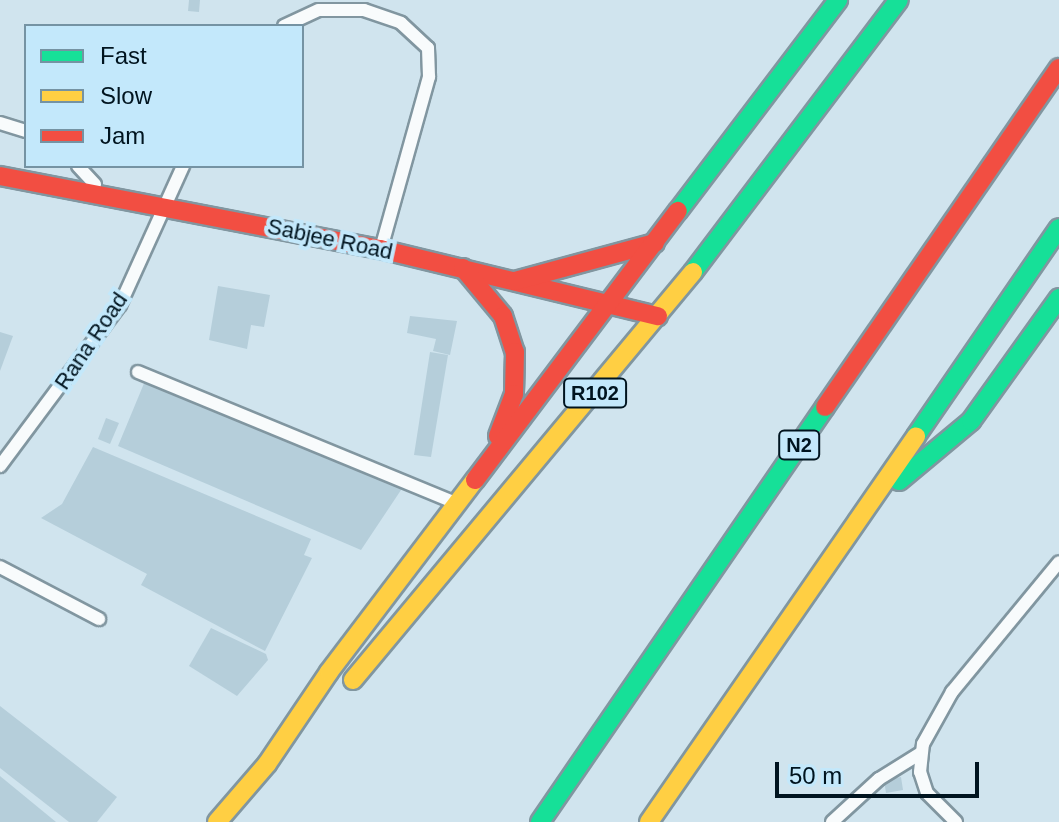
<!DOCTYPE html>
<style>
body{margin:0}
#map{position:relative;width:1059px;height:822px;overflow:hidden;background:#d0e4ee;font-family:Helvetica,sans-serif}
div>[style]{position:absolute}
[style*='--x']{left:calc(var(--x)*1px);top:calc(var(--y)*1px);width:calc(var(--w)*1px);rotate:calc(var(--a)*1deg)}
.building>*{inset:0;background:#b5ceda}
.roads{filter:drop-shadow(2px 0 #8196a0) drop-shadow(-2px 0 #8196a0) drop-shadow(0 2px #8196a0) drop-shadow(0 -2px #8196a0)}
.lane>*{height:12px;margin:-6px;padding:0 6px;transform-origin:6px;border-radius:6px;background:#f8fbfc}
.fast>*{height:18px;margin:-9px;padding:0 9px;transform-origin:9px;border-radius:9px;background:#16e098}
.slow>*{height:18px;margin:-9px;padding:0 9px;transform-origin:9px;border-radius:9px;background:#ffcf43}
.jam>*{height:18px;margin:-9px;padding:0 9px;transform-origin:9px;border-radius:9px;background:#f24e42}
span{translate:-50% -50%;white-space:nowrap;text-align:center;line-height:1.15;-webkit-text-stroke:8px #c3e8fb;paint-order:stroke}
.shield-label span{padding:2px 6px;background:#c3e8fb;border:2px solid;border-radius:6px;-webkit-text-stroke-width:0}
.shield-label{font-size:20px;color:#00141f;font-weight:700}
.street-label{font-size:22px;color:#00141f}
.legend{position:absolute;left:24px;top:24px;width:280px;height:144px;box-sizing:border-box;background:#c3e8fb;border:2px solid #7593a3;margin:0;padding:10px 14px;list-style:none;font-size:24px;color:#00141f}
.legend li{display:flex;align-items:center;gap:16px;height:40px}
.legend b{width:40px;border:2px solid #7593a3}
.scale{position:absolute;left:775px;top:762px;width:204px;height:36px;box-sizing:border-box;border:4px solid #00141f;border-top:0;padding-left:10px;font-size:24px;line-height:28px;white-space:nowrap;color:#00141f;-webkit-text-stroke:6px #c3e8fb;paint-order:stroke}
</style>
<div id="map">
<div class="building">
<i style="clip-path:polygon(189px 0,200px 0,199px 12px,188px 11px)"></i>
<i style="clip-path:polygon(218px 286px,270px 295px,264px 327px,251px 325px,247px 349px,209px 340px)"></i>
<i style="clip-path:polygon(410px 316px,457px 321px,450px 355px,433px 351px,436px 339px,407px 333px)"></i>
<i style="clip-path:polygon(0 332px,13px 336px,0 371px)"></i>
<i style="clip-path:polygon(430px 352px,448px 355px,431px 457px,414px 455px)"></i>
<i style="clip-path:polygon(145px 381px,234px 415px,403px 487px,361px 550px,118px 446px)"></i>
<i style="clip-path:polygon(106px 418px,119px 423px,110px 444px,98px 439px)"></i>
<i style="clip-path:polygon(93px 447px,311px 539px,304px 555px,312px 558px,265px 651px,141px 585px,147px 574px,41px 518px,62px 504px)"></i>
<i style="clip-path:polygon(211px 628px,266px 654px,268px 660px,237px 696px,189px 666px)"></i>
<i style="clip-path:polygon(0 706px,117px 797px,97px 822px,69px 822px,0 768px)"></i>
<i style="clip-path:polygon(0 776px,56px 822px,0 822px)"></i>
<i style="clip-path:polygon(901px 777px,903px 790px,886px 793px,884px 780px)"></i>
</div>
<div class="roads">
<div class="lane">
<i style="--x:284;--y:26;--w:38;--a:-25"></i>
<i style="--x:319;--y:10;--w:45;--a:0"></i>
<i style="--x:364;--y:10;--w:39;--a:19"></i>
<i style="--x:401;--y:23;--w:37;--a:43"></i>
<i style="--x:428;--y:48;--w:29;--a:88"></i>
<i style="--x:429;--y:77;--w:174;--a:105.6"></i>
<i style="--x:0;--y:123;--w:27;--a:17"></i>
<i style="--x:78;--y:166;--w:25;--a:47"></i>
<i style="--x:138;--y:372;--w:339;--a:22.4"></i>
<i style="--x:0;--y:466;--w:201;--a:-53.3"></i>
<i style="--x:120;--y:305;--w:153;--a:-65.6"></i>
<i style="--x:0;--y:567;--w:112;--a:27.7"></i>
<i style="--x:832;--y:822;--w:64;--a:-42.5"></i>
<i style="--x:879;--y:779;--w:49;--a:-31.8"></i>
<i style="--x:956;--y:822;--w:41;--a:-135"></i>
<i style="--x:927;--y:793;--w:22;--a:-108"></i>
<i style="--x:920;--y:772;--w:28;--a:-84"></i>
<i style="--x:923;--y:744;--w:60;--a:-60.9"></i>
<i style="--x:952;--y:692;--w:168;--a:-50.5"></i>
</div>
<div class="fast">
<i style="--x:678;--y:211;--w:265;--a:-52.8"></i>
<i style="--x:693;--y:272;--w:341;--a:-52.9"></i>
<i style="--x:916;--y:436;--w:252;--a:-55.5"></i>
<i style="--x:899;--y:481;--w:94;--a:-39.8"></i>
<i style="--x:971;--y:421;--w:151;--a:-54.4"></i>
<i style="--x:540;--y:822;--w:503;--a:-55.52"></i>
</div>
<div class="slow">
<i style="--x:353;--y:680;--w:531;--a:-50.19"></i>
<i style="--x:217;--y:822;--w:77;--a:-49.2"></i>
<i style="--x:267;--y:764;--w:111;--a:-56"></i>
<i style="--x:329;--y:672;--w:241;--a:-52.8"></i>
<i style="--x:649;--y:822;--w:469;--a:-55.3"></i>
</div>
<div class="jam">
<i style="--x:0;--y:176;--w:387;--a:10.9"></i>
<i style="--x:380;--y:249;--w:286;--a:13.6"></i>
<i style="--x:463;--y:268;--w:62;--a:50.2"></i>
<i style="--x:503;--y:316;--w:38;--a:72"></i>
<i style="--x:515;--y:352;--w:42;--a:91.4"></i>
<i style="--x:514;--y:394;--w:45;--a:110.9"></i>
<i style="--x:515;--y:281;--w:145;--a:-15.2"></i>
<i style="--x:825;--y:407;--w:412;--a:-55.4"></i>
<i style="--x:475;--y:480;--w:337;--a:-53"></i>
</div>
</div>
<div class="shield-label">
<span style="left:595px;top:393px">R102</span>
<span style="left:799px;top:445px">N2</span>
</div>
<div class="street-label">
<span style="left:330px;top:239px;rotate:12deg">Sabjee Road</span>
<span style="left:91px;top:341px;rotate:-56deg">Rana Road</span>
</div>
<ul class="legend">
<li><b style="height:10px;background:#16e098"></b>Fast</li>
<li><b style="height:10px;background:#ffcf43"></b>Slow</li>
<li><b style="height:10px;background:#f24e42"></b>Jam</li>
</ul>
<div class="scale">50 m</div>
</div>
